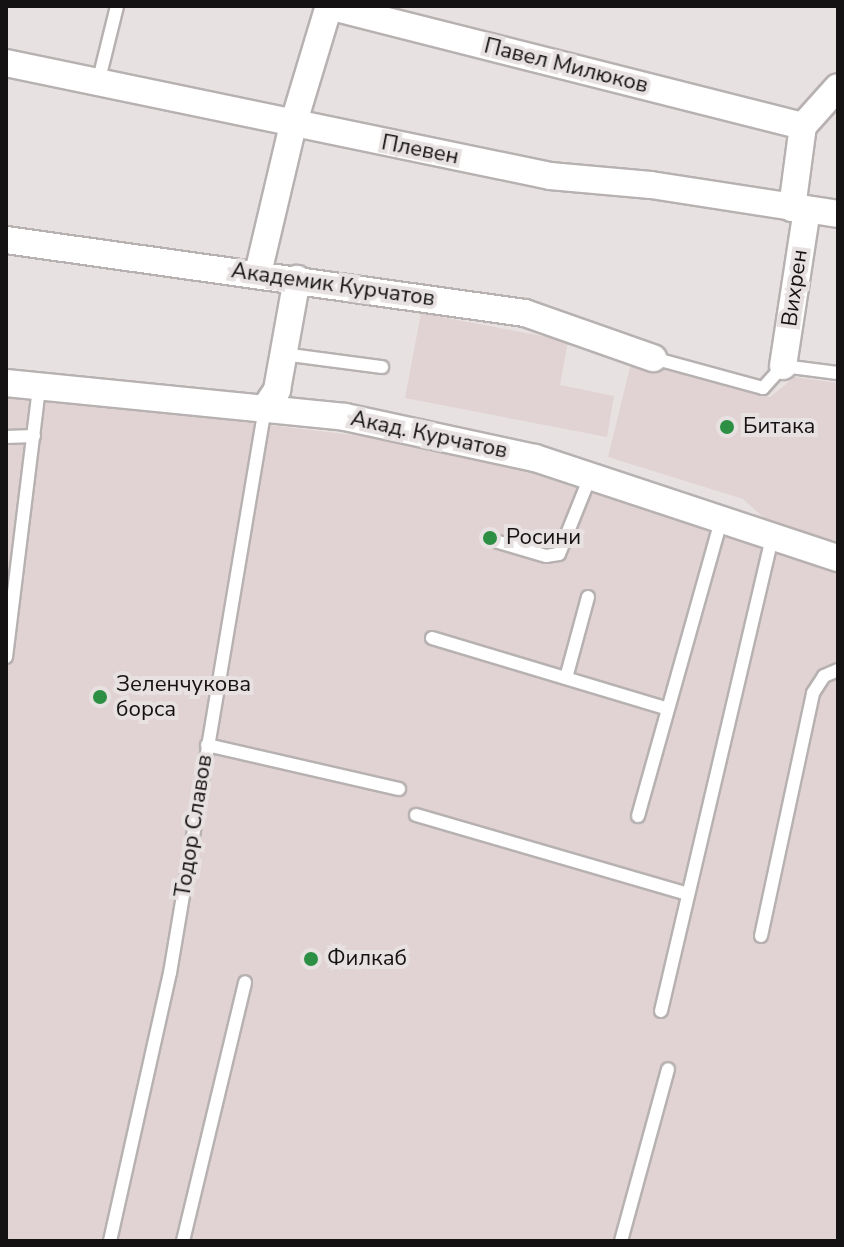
<!DOCTYPE html>
<meta charset="utf-8">
<style>
body{margin:0}
#map{position:relative;width:844px;height:1247px;overflow:hidden;background:#e8e1e2;font-family:"Nunito Sans",sans-serif}
div>[style]{position:absolute}
[style*='--x']{left:calc(var(--x)*1px);top:calc(var(--y)*1px);width:calc(var(--w)*1px);rotate:calc(var(--a)*1deg)}
.built>*{inset:0;background:#e1d2d3}
.roads{filter:drop-shadow(2px 0 #b7b1b1) drop-shadow(-2px 0 #b7b1b1) drop-shadow(0 2px #b7b1b1) drop-shadow(0 -2px #b7b1b1)}
.service>*{height:12px;margin:-6px;padding:0 6px;transform-origin:6px;border-radius:6px;background:#fff}
.minor>*{height:26px;margin:-13px;padding:0 13px;transform-origin:13px;border-radius:13px;background:#fff}
.dots>*{width:22px;height:22px;translate:-50% -50%;box-sizing:border-box;border:4px solid #e8e1e2;border-radius:50%}
span{translate:-50% -50%;white-space:nowrap;text-align:center;line-height:1.15;-webkit-text-stroke:8px #e8e1e2;paint-order:stroke}
.street-label{font-size:22px;color:#141212}
.poi-label{font-size:22px;color:#141212}
.left{translate:0 -50%;text-align:left}
.frame{position:absolute;inset:0;border:8px solid #141212;pointer-events:none}
</style>
<div id="map">
<div class="built">
<i style="clip-path:polygon(421px 313px,568px 341px,560px 385px,614px 396px,607px 437px,405px 398px)"></i>
<i style="clip-path:polygon(632px 359px,770px 397px,795px 377px,838px 383px,838px 545px,775px 528px,743px 499px,608px 457px)"></i>
<i style="clip-path:polygon(6px 394px,420px 443px,838px 551px,838px 1241px,6px 1241px)"></i>
</div>
<div class="roads">
<div class="service">
<i style="--x:98;--y:83;--w:79;--a:-76.1"></i>
<i style="--x:283;--y:354;--w:100;--a:7.5"></i>
<i style="--x:653;--y:358;--w:114;--a:15.3"></i>
<i style="--x:763;--y:388;--w:30;--a:-48"></i>
<i style="--x:783;--y:366;--w:55;--a:7.3"></i>
<i style="--x:6;--y:437;--w:28;--a:-2"></i>
<i style="--x:495;--y:541;--w:53;--a:16.4"></i>
<i style="--x:546;--y:556;--w:13;--a:-9"></i>
<i style="--x:559;--y:554;--w:83;--a:-68.1"></i>
<i style="--x:432;--y:638;--w:246;--a:16.7"></i>
<i style="--x:6;--y:657;--w:272;--a:-83"></i>
<i style="--x:566;--y:678;--w:84;--a:-74.8"></i>
<i style="--x:207;--y:745;--w:197;--a:12.9"></i>
<i style="--x:416;--y:815;--w:283;--a:16.2"></i>
<i style="--x:638;--y:816;--w:306;--a:-74.3"></i>
<i style="--x:761;--y:936;--w:249;--a:-77.9"></i>
<i style="--x:813;--y:693;--w:20;--a:-57"></i>
<i style="--x:824;--y:676;--w:15;--a:-23"></i>
<i style="--x:661;--y:1011;--w:485;--a:-76.8"></i>
<i style="--x:110;--y:1241;--w:275;--a:-77.4"></i>
<i style="--x:170;--y:973;--w:573;--a:-80.46"></i>
<i style="--x:183;--y:1241;--w:266;--a:-76.5"></i>
<i style="--x:621;--y:1241;--w:178;--a:-74.7"></i>
</div>
<div class="minor">
<i style="--x:328;--y:6;--w:490;--a:14.2"></i>
<i style="--x:6;--y:63;--w:556;--a:11.73"></i>
<i style="--x:550;--y:176;--w:101;--a:5.1"></i>
<i style="--x:651;--y:185;--w:189;--a:8.8"></i>
<i style="--x:792;--y:208;--w:83;--a:-82.4"></i>
<i style="--x:803;--y:126;--w:52;--a:-48.1"></i>
<i style="--x:6;--y:240;--w:524;--a:8.01"></i>
<i style="--x:525;--y:313;--w:136;--a:19.4"></i>
<i style="--x:258;--y:273;--w:152;--a:-76.7"></i>
<i style="--x:293;--y:125;--w:124;--a:-73.2"></i>
<i style="--x:783;--y:366;--w:158;--a:-81.3"></i>
<i style="--x:6;--y:383;--w:341;--a:5.7"></i>
<i style="--x:345;--y:417;--w:194;--a:12.2"></i>
<i style="--x:535;--y:458;--w:319;--a:18.3"></i>
<i style="--x:265;--y:408;--w:22;--a:-56"></i>
<i style="--x:277;--y:390;--w:113;--a:-79.8"></i>
</div>
</div>
<div class="dots">
<i style="left:727px;top:427px;background:#2c8f44"></i>
<i style="left:490px;top:538px;background:#2c8f44"></i>
<i style="left:100px;top:697px;background:#2c8f44"></i>
<i style="left:311px;top:959px;background:#2c8f44"></i>
</div>
<div class="street-label">
<span style="left:566px;top:66px;rotate:14deg">Павел Милюков</span>
<span style="left:420px;top:150px;rotate:11deg">Плевен</span>
<span style="left:333px;top:285px;rotate:8deg">Академик Курчатов</span>
<span style="left:795px;top:288px;rotate:-82deg">Вихрен</span>
<span style="left:429px;top:435px;rotate:12deg">Акад. Курчатов</span>
<span style="left:194px;top:826px;rotate:-81deg">Тодор Славов</span>
</div>
<div class="poi-label">
<span class="left" style="left:743px;top:427px">Битака</span>
<span class="left" style="left:506px;top:538px">Росини</span>
<span class="left" style="left:116px;top:697px">Зеленчукова<br>борса</span>
<span class="left" style="left:327px;top:959px">Филкаб</span>
</div>
<div class="frame"></div>
</div>
